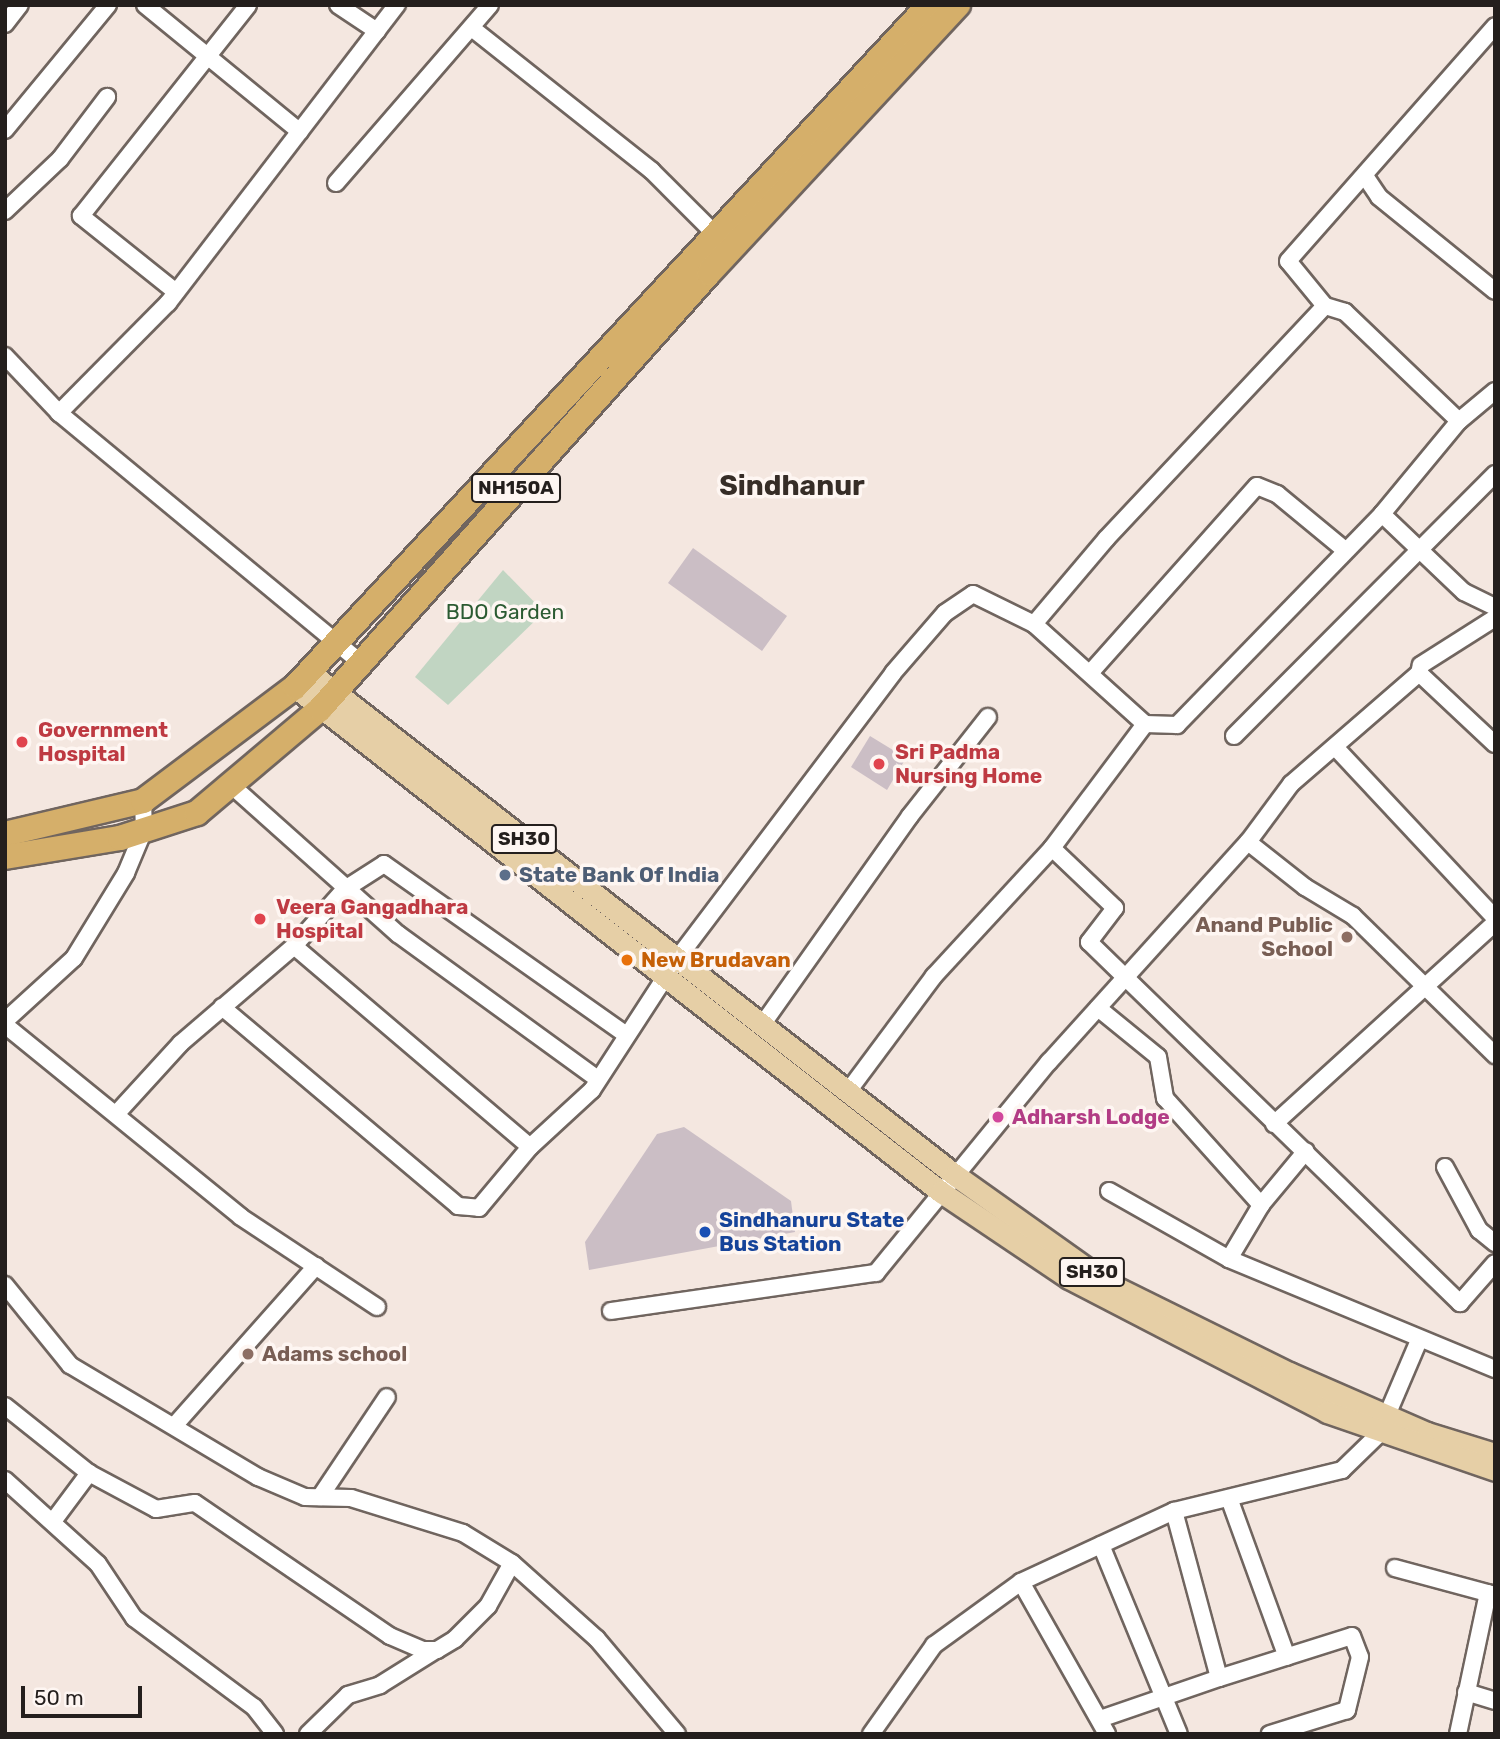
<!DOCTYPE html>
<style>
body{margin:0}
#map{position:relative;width:1500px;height:1739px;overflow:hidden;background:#f4e7e0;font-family:Rubik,sans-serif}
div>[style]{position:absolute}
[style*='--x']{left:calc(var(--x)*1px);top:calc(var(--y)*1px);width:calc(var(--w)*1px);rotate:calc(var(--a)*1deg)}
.green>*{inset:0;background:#c1d5c2}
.building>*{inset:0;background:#cbbec5}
.roads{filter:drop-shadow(2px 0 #70655f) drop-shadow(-2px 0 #70655f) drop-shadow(0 2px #70655f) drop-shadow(0 -2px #70655f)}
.minor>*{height:16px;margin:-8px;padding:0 8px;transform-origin:8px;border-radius:8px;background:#fff}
.major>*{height:21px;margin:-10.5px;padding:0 10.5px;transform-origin:10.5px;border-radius:10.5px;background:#e6cfa6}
.highway>*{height:24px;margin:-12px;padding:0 12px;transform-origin:12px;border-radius:12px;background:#d5af6a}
.dots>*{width:19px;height:19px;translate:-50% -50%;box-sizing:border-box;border:4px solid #fef6f2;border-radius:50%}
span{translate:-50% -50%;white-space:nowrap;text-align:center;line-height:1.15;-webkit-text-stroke:7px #fef6f2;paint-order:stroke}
.shield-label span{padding:2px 5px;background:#fef6f2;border:2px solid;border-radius:5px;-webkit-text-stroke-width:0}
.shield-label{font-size:19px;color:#241f1d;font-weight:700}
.park-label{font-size:21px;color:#2b5b32}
.health-label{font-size:21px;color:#be3a42;font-weight:700}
.left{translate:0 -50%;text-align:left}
.service-label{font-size:21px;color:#4e5e75;font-weight:700}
.education-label{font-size:21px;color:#785e54;font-weight:700}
.right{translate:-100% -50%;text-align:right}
.food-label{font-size:21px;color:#c56008;font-weight:700}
.hotel-label{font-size:21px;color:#b23c85;font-weight:700}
.transit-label{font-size:21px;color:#164399;font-weight:700}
.district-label{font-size:28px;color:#362d27;font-weight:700}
.frame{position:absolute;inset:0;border:7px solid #241f1d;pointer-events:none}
.scale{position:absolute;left:21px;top:1686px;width:121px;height:32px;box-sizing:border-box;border:4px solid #241f1d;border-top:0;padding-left:9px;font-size:21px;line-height:24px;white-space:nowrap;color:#241f1d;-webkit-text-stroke:5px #fef6f2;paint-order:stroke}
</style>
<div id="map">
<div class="green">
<i style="clip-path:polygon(503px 570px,544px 612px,448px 705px,415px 677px)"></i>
</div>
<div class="building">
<i style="clip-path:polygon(693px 548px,787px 616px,762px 651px,668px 583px)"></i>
<i style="clip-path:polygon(870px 736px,906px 758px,887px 790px,851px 767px)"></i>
<i style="clip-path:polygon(684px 1127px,791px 1201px,795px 1232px,589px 1270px,585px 1242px,657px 1134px)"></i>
</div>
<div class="roads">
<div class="minor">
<i style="--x:145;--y:5;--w:200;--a:39.3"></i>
<i style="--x:338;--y:5;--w:47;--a:33.7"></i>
<i style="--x:5;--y:24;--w:24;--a:-52"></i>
<i style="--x:473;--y:29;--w:228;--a:38.4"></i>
<i style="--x:652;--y:171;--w:91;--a:45"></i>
<i style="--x:5;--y:130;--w:162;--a:-50.5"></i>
<i style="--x:1365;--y:176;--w:25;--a:56"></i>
<i style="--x:1379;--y:197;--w:149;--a:39"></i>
<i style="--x:336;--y:183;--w:235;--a:-49.1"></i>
<i style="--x:5;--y:211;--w:76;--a:-43.4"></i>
<i style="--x:60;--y:159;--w:78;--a:-52.8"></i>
<i style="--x:176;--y:292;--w:122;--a:-141.3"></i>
<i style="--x:81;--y:216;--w:269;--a:-51.6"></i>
<i style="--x:5;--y:356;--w:79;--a:46.5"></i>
<i style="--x:59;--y:413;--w:392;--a:39.6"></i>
<i style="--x:59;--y:413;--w:155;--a:-45.3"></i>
<i style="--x:168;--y:303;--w:376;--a:-52.5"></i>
<i style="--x:1459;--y:421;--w:158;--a:-136.3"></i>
<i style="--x:1345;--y:312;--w:21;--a:-163"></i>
<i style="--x:1325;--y:306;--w:58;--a:-129.4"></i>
<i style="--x:1288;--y:261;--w:313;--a:-48.6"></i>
<i style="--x:1382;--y:514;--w:113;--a:43.6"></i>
<i style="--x:1464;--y:592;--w:34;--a:26"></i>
<i style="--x:1034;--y:624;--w:111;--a:-49.7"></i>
<i style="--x:1106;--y:539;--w:320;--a:-46.8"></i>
<i style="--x:1091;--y:672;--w:249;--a:-48.3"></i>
<i style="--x:1257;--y:486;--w:22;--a:22"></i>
<i style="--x:1277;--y:494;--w:88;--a:39.5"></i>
<i style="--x:1419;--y:673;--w:104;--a:43.1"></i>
<i style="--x:1234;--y:736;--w:370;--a:-45.1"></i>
<i style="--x:1335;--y:747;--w:234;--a:46.9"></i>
<i style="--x:230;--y:784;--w:225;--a:41.8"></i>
<i style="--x:398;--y:934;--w:245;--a:36"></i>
<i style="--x:1248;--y:842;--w:73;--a:38.3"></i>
<i style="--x:1305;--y:887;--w:56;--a:31.1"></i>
<i style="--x:1353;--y:916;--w:199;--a:44.4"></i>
<i style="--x:1052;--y:848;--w:87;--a:43.6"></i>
<i style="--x:1115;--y:908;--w:43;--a:127.4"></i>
<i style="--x:1089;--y:942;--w:518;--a:44.22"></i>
<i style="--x:1460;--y:1303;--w:53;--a:-48.8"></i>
<i style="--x:294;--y:946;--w:310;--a:40.4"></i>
<i style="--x:222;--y:1007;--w:309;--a:40.1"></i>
<i style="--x:458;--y:1206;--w:21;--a:5"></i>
<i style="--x:479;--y:1208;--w:80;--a:-50.1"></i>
<i style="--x:530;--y:1147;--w:84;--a:-42.6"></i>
<i style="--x:592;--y:1090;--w:156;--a:-57"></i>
<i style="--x:677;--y:959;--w:358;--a:-52.9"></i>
<i style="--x:893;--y:673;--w:79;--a:-49.1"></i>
<i style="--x:945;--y:613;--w:34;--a:-34"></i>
<i style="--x:973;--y:594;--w:68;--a:26.2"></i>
<i style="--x:1034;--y:624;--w:149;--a:42"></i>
<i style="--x:1145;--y:724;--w:32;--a:2"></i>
<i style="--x:1177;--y:725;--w:294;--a:-45.8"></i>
<i style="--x:1382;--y:514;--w:121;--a:-50.4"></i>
<i style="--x:1459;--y:421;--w:47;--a:-39.8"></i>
<i style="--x:1098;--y:1008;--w:77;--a:39.2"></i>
<i style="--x:1158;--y:1057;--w:42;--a:80.3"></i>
<i style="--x:1165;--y:1098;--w:144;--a:48.1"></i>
<i style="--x:5;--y:1021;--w:93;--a:-42.4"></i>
<i style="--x:74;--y:958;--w:100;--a:-58.5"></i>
<i style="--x:126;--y:873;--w:47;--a:-67.3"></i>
<i style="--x:144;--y:830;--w:29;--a:-92"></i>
<i style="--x:5;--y:1025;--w:304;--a:39.1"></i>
<i style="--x:241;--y:1217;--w:163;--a:33.5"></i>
<i style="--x:762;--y:1025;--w:256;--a:-54.7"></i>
<i style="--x:910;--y:816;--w:126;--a:-51.8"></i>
<i style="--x:849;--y:1090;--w:142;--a:-53.3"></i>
<i style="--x:934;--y:976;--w:174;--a:-47.3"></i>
<i style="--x:1052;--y:848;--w:155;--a:-53.1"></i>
<i style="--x:118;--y:1112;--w:93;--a:-47.6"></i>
<i style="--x:181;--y:1043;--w:149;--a:-40.6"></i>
<i style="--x:294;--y:946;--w:76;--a:-48.2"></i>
<i style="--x:345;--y:889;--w:46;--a:-32.7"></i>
<i style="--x:384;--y:864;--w:295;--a:35.2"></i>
<i style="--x:1274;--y:1124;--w:299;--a:-42.3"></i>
<i style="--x:1445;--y:1167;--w:72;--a:61.6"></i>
<i style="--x:1479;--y:1230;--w:21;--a:39"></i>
<i style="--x:1109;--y:1191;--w:138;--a:29.5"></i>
<i style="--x:1229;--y:1259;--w:288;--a:22.5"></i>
<i style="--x:1229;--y:1259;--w:63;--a:-59.3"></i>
<i style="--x:1261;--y:1205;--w:70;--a:-50.2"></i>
<i style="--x:5;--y:1285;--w:103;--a:50.9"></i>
<i style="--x:70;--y:1365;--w:219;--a:30.8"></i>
<i style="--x:258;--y:1477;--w:51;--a:23.1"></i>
<i style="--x:305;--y:1497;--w:46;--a:1.2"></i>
<i style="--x:351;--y:1498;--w:117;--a:17.4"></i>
<i style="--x:463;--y:1533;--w:57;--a:31.5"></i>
<i style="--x:512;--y:1563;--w:114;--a:41.8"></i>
<i style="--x:597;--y:1639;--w:124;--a:49.9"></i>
<i style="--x:611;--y:1311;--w:268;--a:-8.2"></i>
<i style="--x:876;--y:1273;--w:273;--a:-50.7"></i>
<i style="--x:1049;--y:1062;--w:297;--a:-47.9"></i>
<i style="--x:1248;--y:842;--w:72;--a:-53.4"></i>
<i style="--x:1291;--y:784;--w:169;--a:-40.9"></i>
<i style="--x:1419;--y:673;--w:8;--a:-76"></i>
<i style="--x:1421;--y:665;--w:88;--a:-32.4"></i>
<i style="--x:5;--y:1406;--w:107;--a:38.6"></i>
<i style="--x:89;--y:1473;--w:76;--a:28.2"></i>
<i style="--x:156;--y:1509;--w:39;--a:-9"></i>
<i style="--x:195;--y:1503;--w:236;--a:34.3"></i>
<i style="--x:390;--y:1636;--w:36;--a:23"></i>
<i style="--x:423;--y:1650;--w:14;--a:0"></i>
<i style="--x:437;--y:1650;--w:21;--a:-31"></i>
<i style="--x:455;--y:1639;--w:47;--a:-45"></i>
<i style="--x:488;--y:1606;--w:49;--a:-60.8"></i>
<i style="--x:174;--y:1426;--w:214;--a:-48.4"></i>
<i style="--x:5;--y:1480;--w:125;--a:42.1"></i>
<i style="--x:98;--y:1564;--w:65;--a:56.3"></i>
<i style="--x:134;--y:1618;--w:149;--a:36.6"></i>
<i style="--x:254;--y:1707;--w:34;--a:52"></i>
<i style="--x:320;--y:1497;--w:120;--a:-56.2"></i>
<i style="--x:1229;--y:1498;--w:169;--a:70"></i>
<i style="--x:1174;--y:1511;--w:173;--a:74.9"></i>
<i style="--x:1219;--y:1678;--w:139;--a:-17.5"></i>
<i style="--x:1352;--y:1636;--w:22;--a:69"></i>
<i style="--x:1360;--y:1657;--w:55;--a:103.8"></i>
<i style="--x:1347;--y:1710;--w:81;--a:162.7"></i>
<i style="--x:54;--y:1520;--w:59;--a:-53.3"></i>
<i style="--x:1101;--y:1545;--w:204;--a:67.6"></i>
<i style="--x:1395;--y:1568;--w:104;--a:15.1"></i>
<i style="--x:1021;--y:1582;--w:175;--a:60.5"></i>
<i style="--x:1466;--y:1692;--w:30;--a:17"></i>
<i style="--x:1100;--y:1719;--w:126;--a:-19"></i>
<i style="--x:308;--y:1734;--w:56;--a:-44.3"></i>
<i style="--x:348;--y:1695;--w:34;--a:-17"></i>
<i style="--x:380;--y:1685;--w:66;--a:-32"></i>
<i style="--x:871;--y:1734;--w:109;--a:-54.7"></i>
<i style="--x:934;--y:1645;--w:107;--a:-35.9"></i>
<i style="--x:1021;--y:1582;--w:169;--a:-24.9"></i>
<i style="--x:1174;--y:1511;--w:173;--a:-13.7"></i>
<i style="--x:1342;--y:1470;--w:52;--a:-44.2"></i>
<i style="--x:1379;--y:1434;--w:102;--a:-66.9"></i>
<i style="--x:1458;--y:1734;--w:144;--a:-78"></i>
</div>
<div class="major">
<i style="--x:309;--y:672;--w:819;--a:37.91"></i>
<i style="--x:955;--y:1175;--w:186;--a:35.4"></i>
<i style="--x:1107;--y:1283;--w:203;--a:26.3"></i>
<i style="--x:1289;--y:1373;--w:150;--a:23.5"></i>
<i style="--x:1427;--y:1433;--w:71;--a:17.2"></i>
<i style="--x:295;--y:687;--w:820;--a:38.02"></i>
<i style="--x:941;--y:1192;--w:154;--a:33.9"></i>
<i style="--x:1069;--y:1278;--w:291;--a:27.4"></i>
<i style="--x:1327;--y:1412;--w:178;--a:19"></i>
</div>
<div class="highway">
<i style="--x:5;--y:834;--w:142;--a:-13.4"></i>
<i style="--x:143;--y:801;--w:190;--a:-36.9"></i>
<i style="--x:295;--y:687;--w:931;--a:-47.09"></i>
<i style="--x:5;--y:857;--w:117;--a:-9.4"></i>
<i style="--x:120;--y:838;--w:81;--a:-18"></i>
<i style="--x:197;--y:813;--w:161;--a:-40.2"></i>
<i style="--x:320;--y:709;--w:584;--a:-48.26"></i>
<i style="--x:709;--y:273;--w:366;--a:-47.1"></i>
</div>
</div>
<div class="dots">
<i style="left:22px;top:742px;background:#e0444e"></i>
<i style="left:879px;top:764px;background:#e0444e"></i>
<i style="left:505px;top:875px;background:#5c6f8a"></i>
<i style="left:260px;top:919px;background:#e0444e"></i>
<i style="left:1347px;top:937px;background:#8d6e63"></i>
<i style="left:627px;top:960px;background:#e8710a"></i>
<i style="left:998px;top:1117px;background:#d1479c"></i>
<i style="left:705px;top:1232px;background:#1a4fb4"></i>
<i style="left:248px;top:1354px;background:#8d6e63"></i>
</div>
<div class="shield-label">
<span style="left:516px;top:488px">NH150A</span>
<span style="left:524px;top:839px">SH30</span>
<span style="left:1092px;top:1272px">SH30</span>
</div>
<div class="park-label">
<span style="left:505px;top:612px">BDO Garden</span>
</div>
<div class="health-label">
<span class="left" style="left:38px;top:742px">Government<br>Hospital</span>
<span class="left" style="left:895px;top:764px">Sri Padma<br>Nursing Home</span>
<span class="left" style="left:276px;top:919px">Veera Gangadhara<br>Hospital</span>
</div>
<div class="service-label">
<span class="left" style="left:519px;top:875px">State Bank Of India</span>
</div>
<div class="education-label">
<span class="right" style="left:1333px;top:937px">Anand Public<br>School</span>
<span class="left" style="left:262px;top:1354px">Adams school</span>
</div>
<div class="food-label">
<span class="left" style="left:641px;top:960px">New Brudavan</span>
</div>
<div class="hotel-label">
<span class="left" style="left:1012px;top:1117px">Adharsh Lodge</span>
</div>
<div class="transit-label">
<span class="left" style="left:719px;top:1232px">Sindhanuru State<br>Bus Station</span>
</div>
<div class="district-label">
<span style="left:792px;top:486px">Sindhanur</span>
</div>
<div class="frame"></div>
<div class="scale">50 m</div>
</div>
